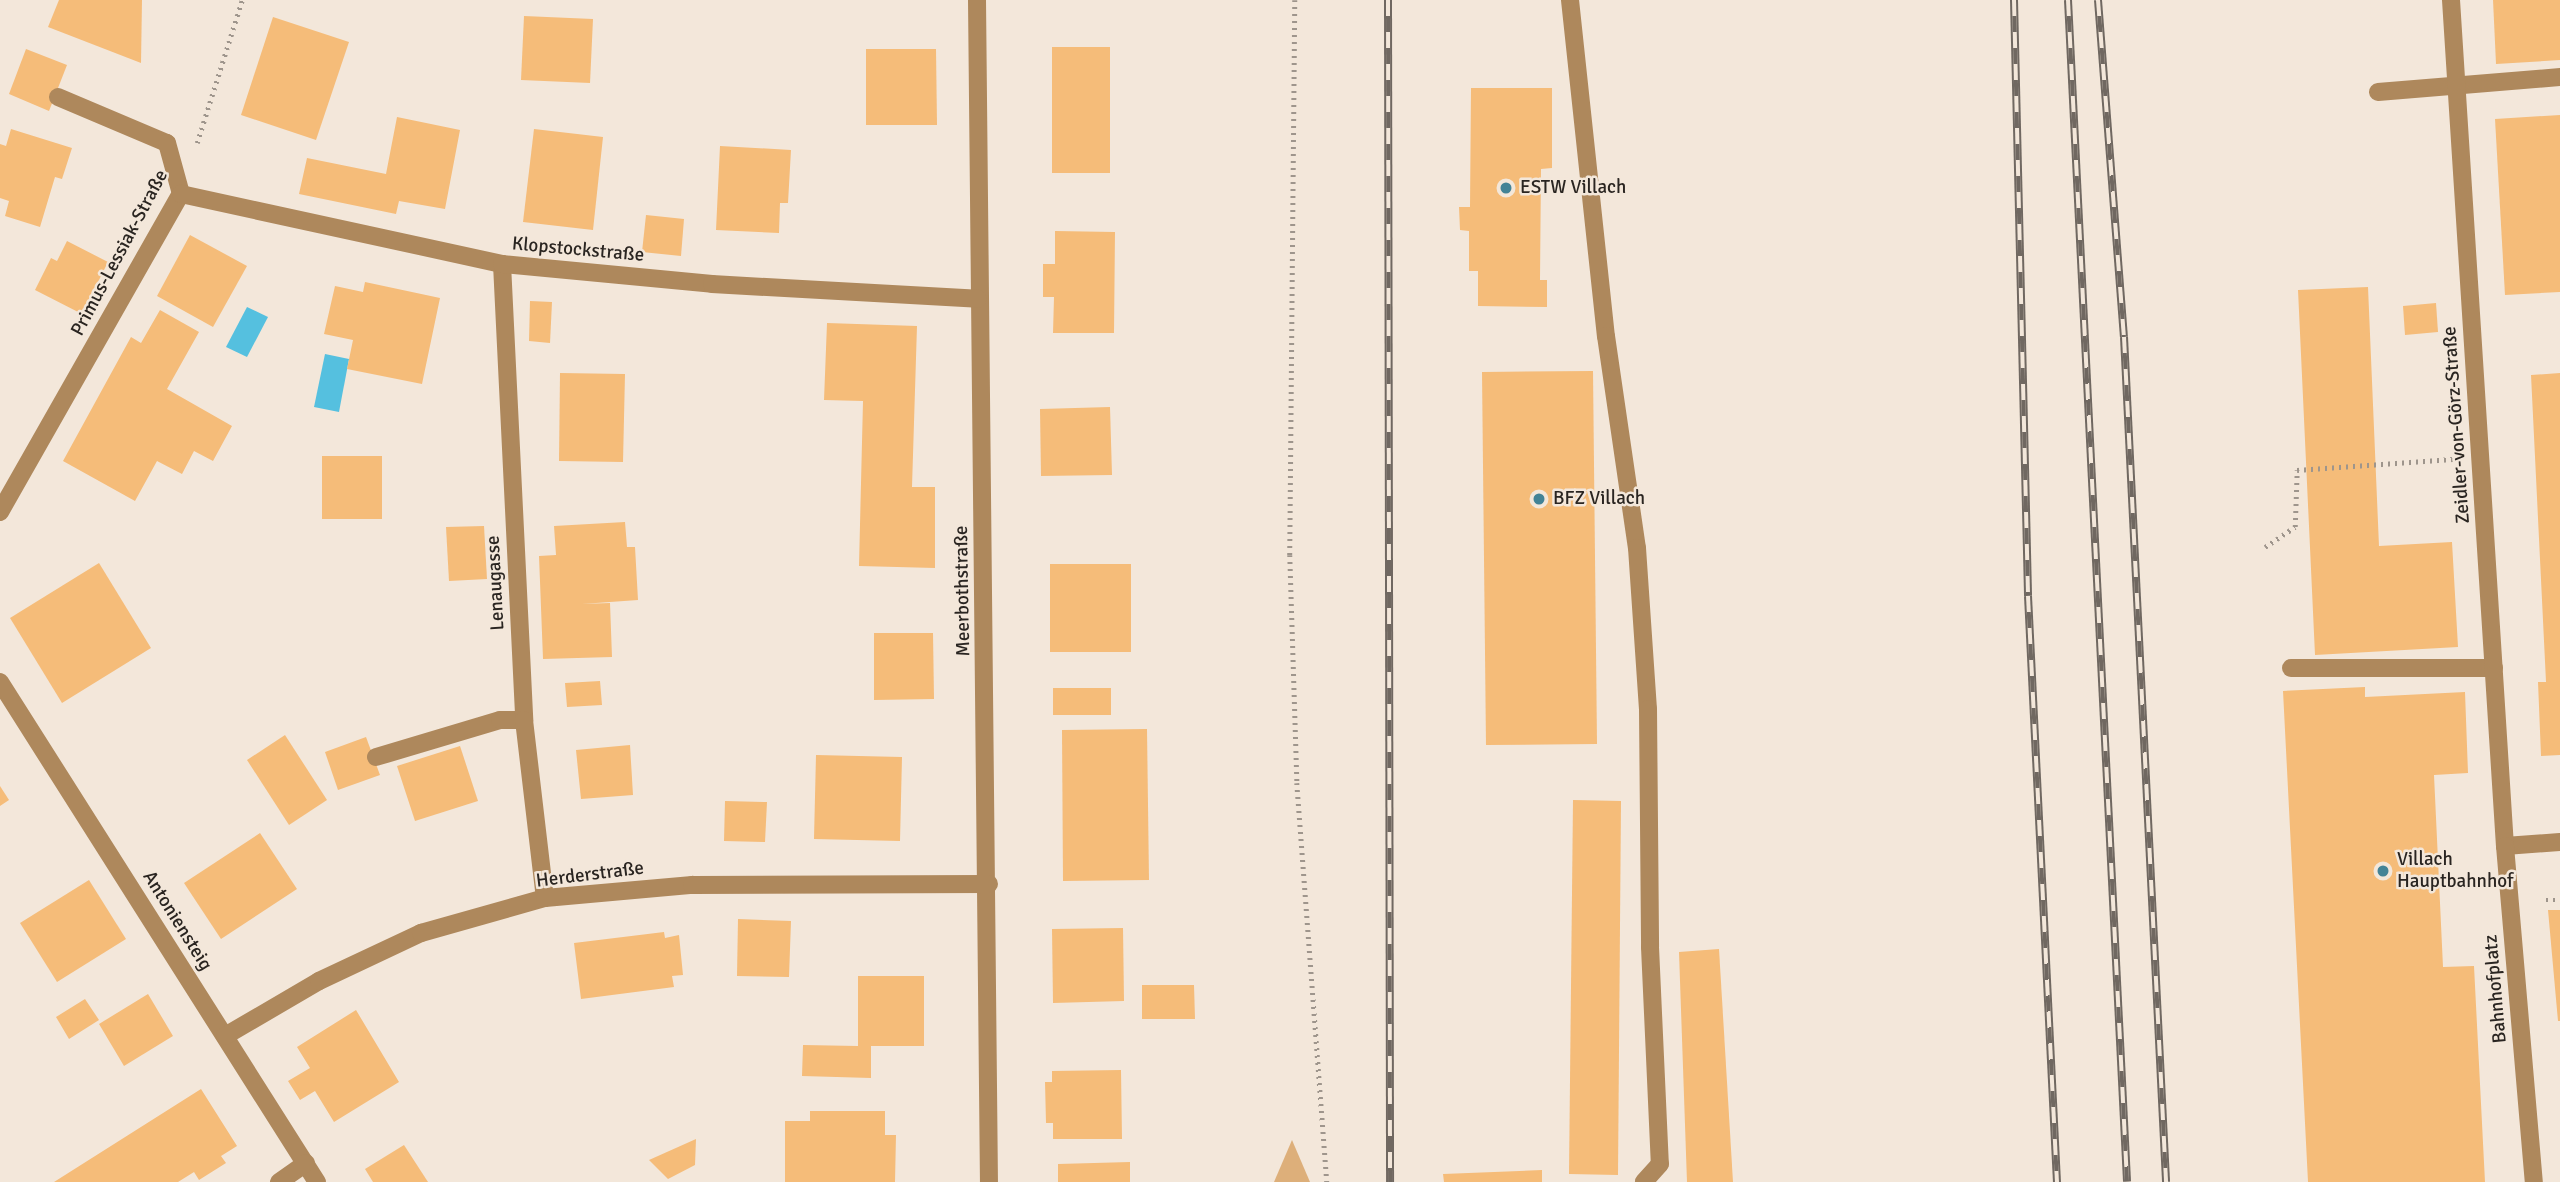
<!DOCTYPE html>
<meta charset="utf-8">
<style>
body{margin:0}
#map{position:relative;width:2560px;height:1182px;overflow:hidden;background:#f3e7da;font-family:Signika,sans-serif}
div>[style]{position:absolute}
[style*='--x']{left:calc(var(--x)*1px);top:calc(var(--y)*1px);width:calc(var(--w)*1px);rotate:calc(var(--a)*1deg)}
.green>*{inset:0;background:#ddaf7a}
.water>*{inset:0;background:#55c0df}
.building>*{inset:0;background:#f5bc79}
.path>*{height:4.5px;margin-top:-2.25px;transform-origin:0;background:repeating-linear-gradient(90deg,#9e958c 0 2px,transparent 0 7px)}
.service>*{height:18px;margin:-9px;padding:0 9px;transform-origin:9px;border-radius:9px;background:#ae885c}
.minor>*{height:18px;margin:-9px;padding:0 9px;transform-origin:9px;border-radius:9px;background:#ae885c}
.tertiary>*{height:18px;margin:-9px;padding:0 9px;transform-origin:9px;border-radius:9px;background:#ae885c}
.rail>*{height:8px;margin-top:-4px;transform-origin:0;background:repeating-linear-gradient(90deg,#f3e7da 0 16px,#706861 0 32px);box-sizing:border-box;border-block:2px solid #706861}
.dots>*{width:19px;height:19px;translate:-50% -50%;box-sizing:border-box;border:4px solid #f3e7da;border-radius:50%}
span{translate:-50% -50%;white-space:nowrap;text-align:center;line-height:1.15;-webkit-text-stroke:5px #f3e7da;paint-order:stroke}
.poi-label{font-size:19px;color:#2a2521}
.left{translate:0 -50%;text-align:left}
.street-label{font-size:19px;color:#2a2521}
</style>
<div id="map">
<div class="green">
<i style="clip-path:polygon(1292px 1140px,1310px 1182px,1274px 1182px)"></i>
</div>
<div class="water">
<i style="clip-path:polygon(247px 307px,268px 317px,247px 357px,226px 347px)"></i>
<i style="clip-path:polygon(325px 354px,349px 359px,339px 412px,314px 407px)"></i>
</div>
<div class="building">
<i style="clip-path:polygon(59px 0,142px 0,141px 63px,48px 27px)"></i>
<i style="clip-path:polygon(2493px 0,2560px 0,2560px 60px,2496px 64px)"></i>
<i style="clip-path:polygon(524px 16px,593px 19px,590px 83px,521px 80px)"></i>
<i style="clip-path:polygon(273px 17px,349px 42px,316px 140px,241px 115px)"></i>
<i style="clip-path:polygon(1052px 47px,1110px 47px,1110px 173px,1052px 173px)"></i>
<i style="clip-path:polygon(26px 49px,67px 65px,49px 111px,9px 94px)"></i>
<i style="clip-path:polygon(866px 49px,936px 49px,937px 125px,866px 125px)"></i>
<i style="clip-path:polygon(1471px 88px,1552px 88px,1552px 168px,1541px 169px,1540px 280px,1547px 280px,1547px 307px,1478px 306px,1478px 271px,1469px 271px,1469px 231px,1460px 230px,1459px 207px,1470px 207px)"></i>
<i style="clip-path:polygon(2560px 115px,2560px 292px,2505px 295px,2495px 119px)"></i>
<i style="clip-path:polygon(397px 117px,460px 130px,445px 209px,399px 201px,396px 214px,299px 194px,307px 158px,386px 174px)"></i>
<i style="clip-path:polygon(11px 129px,72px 148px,62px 179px,55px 177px,40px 227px,5px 216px,9px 201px,0 198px,0 144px,6px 146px)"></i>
<i style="clip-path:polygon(534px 129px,603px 137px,593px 230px,523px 222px)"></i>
<i style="clip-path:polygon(720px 146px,791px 150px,788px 203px,780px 203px,779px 233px,716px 230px)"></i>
<i style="clip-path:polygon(646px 215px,684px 219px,681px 256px,642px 252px)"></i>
<i style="clip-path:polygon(1055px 231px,1115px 232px,1114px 333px,1053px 333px,1054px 297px,1043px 297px,1043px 264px,1055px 264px)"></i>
<i style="clip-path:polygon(190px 235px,247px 266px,213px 327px,157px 296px)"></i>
<i style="clip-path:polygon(67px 241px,108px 262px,82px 314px,35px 290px,51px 258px,57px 261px)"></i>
<i style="clip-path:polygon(365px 282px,440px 298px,422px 384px,347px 369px,353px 340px,324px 334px,335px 286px,363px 292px)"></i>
<i style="clip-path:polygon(2368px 287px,2379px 546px,2452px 542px,2458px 647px,2315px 655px,2298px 290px)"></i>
<i style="clip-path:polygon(530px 301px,552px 302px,550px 343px,529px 341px)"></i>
<i style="clip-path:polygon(2436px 303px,2438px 332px,2405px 335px,2403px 306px)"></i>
<i style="clip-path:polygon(160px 310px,199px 332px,167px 389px,232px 426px,213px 461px,194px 451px,182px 474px,157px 461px,135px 501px,63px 461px,131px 337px,141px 343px)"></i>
<i style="clip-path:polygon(827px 323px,917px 326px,912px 487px,935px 487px,935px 568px,859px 566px,863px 401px,824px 400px)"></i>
<i style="clip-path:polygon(1593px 371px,1597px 744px,1486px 745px,1482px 372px)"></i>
<i style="clip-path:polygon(560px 373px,625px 374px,623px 462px,559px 461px)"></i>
<i style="clip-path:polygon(2560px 373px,2560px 755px,2541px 756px,2538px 682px,2546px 682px,2531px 375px)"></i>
<i style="clip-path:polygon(1110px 407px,1112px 475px,1041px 476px,1040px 409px)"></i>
<i style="clip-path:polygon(322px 456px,382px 456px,382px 519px,322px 519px)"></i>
<i style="clip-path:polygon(625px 522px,627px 547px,635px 547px,638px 600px,582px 604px,610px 603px,612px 657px,543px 659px,539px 556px,556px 555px,554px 526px)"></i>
<i style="clip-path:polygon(484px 526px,487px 579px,449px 581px,446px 527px)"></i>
<i style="clip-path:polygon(99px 563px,151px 648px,62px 703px,10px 618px)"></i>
<i style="clip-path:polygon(1050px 564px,1131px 564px,1131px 652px,1050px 652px)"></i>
<i style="clip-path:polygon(874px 633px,933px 633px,934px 699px,874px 700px)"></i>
<i style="clip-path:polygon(600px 681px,602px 705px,567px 707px,565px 683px)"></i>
<i style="clip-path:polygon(2365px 687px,2365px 697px,2465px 692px,2468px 773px,2434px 775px,2443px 967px,2474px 966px,2485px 1182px,2308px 1182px,2283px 691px)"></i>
<i style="clip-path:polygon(1053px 688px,1111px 688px,1111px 715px,1053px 715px)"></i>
<i style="clip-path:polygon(1147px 729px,1149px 880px,1063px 881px,1062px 730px)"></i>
<i style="clip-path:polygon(285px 735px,327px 800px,289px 825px,247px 760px)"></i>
<i style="clip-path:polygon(366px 737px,380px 775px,338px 790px,325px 752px)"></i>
<i style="clip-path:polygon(630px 745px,633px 795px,581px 799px,576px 750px)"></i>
<i style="clip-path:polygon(460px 746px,478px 801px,415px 821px,397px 766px)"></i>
<i style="clip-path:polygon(816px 755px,902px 757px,900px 841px,814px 839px)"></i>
<i style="clip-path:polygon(0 786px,9px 800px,0 806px)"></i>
<i style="clip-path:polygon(1573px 800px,1621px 801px,1618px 1175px,1569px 1174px)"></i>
<i style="clip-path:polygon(725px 801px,767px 802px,765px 842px,724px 841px)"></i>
<i style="clip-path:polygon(260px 833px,297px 889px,221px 939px,184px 883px)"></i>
<i style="clip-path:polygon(89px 880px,126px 939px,57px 982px,20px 923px)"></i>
<i style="clip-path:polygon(2548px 910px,2560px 910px,2560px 1021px,2558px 1021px)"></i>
<i style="clip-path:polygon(738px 919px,791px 921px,789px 977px,737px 976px)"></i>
<i style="clip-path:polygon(1123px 928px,1124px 1001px,1053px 1003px,1052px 929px)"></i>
<i style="clip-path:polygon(664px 932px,665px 938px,679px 935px,683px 975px,672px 976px,674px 987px,581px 999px,574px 943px)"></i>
<i style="clip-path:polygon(1719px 949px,1733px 1182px,1687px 1182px,1679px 952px)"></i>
<i style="clip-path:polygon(858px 976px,924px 976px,924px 1046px,871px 1046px,871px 1078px,802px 1076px,803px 1045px,858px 1046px)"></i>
<i style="clip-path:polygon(1142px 985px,1194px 985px,1195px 1019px,1142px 1019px)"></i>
<i style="clip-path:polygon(148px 994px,173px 1036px,124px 1066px,99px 1024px)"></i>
<i style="clip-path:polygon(85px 999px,99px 1020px,69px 1039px,56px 1017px)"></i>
<i style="clip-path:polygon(356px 1010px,399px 1082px,334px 1122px,315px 1091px,300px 1100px,288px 1081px,310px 1068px,297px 1047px)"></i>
<i style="clip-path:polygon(1121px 1070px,1122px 1139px,1053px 1139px,1053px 1123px,1046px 1123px,1045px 1082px,1052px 1082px,1052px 1071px)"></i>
<i style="clip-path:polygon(201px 1089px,237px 1146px,221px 1156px,226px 1163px,199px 1180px,194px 1172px,178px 1182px,54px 1182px)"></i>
<i style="clip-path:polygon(810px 1111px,885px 1111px,885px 1135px,896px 1135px,895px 1182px,785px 1182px,785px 1121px,810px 1121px)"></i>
<i style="clip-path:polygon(696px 1139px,695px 1165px,668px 1179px,649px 1160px)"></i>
<i style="clip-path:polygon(404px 1145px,428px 1182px,373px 1182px,365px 1169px)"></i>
<i style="clip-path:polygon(1130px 1162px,1130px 1182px,1058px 1182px,1058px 1164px)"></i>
<i style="clip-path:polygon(1542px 1170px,1542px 1182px,1444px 1182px,1443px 1174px)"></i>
</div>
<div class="path">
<i style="--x:1295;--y:0;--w:555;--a:90.52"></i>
<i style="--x:1290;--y:555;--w:228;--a:88.2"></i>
<i style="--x:1297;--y:783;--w:400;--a:85.7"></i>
<i style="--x:197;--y:143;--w:150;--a:-72.5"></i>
<i style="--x:2265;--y:547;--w:36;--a:-34"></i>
<i style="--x:2295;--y:527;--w:57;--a:-88"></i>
<i style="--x:2297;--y:470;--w:156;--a:-4"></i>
<i style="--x:2546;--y:900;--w:14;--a:0"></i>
</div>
<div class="service">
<i style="--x:1570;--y:0;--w:338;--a:83.9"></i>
<i style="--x:1606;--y:336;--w:214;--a:81.7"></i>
<i style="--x:1637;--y:548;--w:161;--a:86.1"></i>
<i style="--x:1648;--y:709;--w:238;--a:89.5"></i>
<i style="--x:1650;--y:947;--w:217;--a:87.4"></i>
<i style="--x:1660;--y:1164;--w:24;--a:132"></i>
<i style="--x:2378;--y:92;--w:183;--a:-4.7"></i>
<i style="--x:58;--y:97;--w:118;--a:22.9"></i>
<i style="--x:167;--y:143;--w:53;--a:74.6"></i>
<i style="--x:2291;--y:668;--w:203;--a:0"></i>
<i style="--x:376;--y:757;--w:129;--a:-16.6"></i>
<i style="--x:500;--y:720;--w:24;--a:0"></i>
</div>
<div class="minor">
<i style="--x:977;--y:0;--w:1182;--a:89.42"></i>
<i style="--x:502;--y:264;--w:457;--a:87.2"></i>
<i style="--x:524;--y:720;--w:179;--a:83.3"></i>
<i style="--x:0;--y:512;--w:366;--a:-60.4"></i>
<i style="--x:181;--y:194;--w:329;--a:12.3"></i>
<i style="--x:502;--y:264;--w:211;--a:5.4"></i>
<i style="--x:712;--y:284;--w:266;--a:3.2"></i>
<i style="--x:0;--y:682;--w:592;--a:57.63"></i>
<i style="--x:2505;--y:846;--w:55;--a:-4.2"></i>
<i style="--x:225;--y:1036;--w:109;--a:-30.3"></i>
<i style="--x:319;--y:981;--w:113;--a:-25.2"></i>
<i style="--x:421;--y:933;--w:129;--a:-15.8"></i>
<i style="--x:545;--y:898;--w:148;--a:-5.1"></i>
<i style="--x:692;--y:885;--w:297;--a:-0.2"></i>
<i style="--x:279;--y:1182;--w:33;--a:-35"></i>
</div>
<div class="tertiary">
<i style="--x:2451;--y:0;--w:848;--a:86.35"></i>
<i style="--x:2505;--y:846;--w:337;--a:85.1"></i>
</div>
<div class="rail">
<i style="--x:1388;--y:0;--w:1182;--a:89.9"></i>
<i style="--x:2014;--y:0;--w:596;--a:88.65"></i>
<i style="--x:2028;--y:596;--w:587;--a:87.17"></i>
<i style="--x:2068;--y:0;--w:1183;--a:87.14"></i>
<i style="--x:2098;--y:0;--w:338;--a:85.6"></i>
<i style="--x:2124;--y:337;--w:846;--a:87.15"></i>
</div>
<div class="dots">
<i style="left:1506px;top:188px;background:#438396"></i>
<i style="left:1539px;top:499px;background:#438396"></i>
<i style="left:2383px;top:871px;background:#438396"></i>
</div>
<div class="poi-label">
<span class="left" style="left:1520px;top:188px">ESTW Villach</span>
<span class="left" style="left:1553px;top:499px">BFZ Villach</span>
<span class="left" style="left:2397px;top:871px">Villach<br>Hauptbahnhof</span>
</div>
<div class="street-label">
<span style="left:578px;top:250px;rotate:5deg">Klopstockstraße</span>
<span style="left:120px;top:253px;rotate:-62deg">Primus-Lessiak-Straße</span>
<span style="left:2457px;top:425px;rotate:-94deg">Zeidler-von-Görz-Straße</span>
<span style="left:496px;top:583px;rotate:-93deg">Lenaugasse</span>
<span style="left:963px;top:591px;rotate:-91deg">Meerbothstraße</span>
<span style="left:590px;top:875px;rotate:-7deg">Herderstraße</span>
<span style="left:177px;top:921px;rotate:58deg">Antoniensteig</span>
<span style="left:2496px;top:989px;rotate:-95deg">Bahnhofplatz</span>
</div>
</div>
